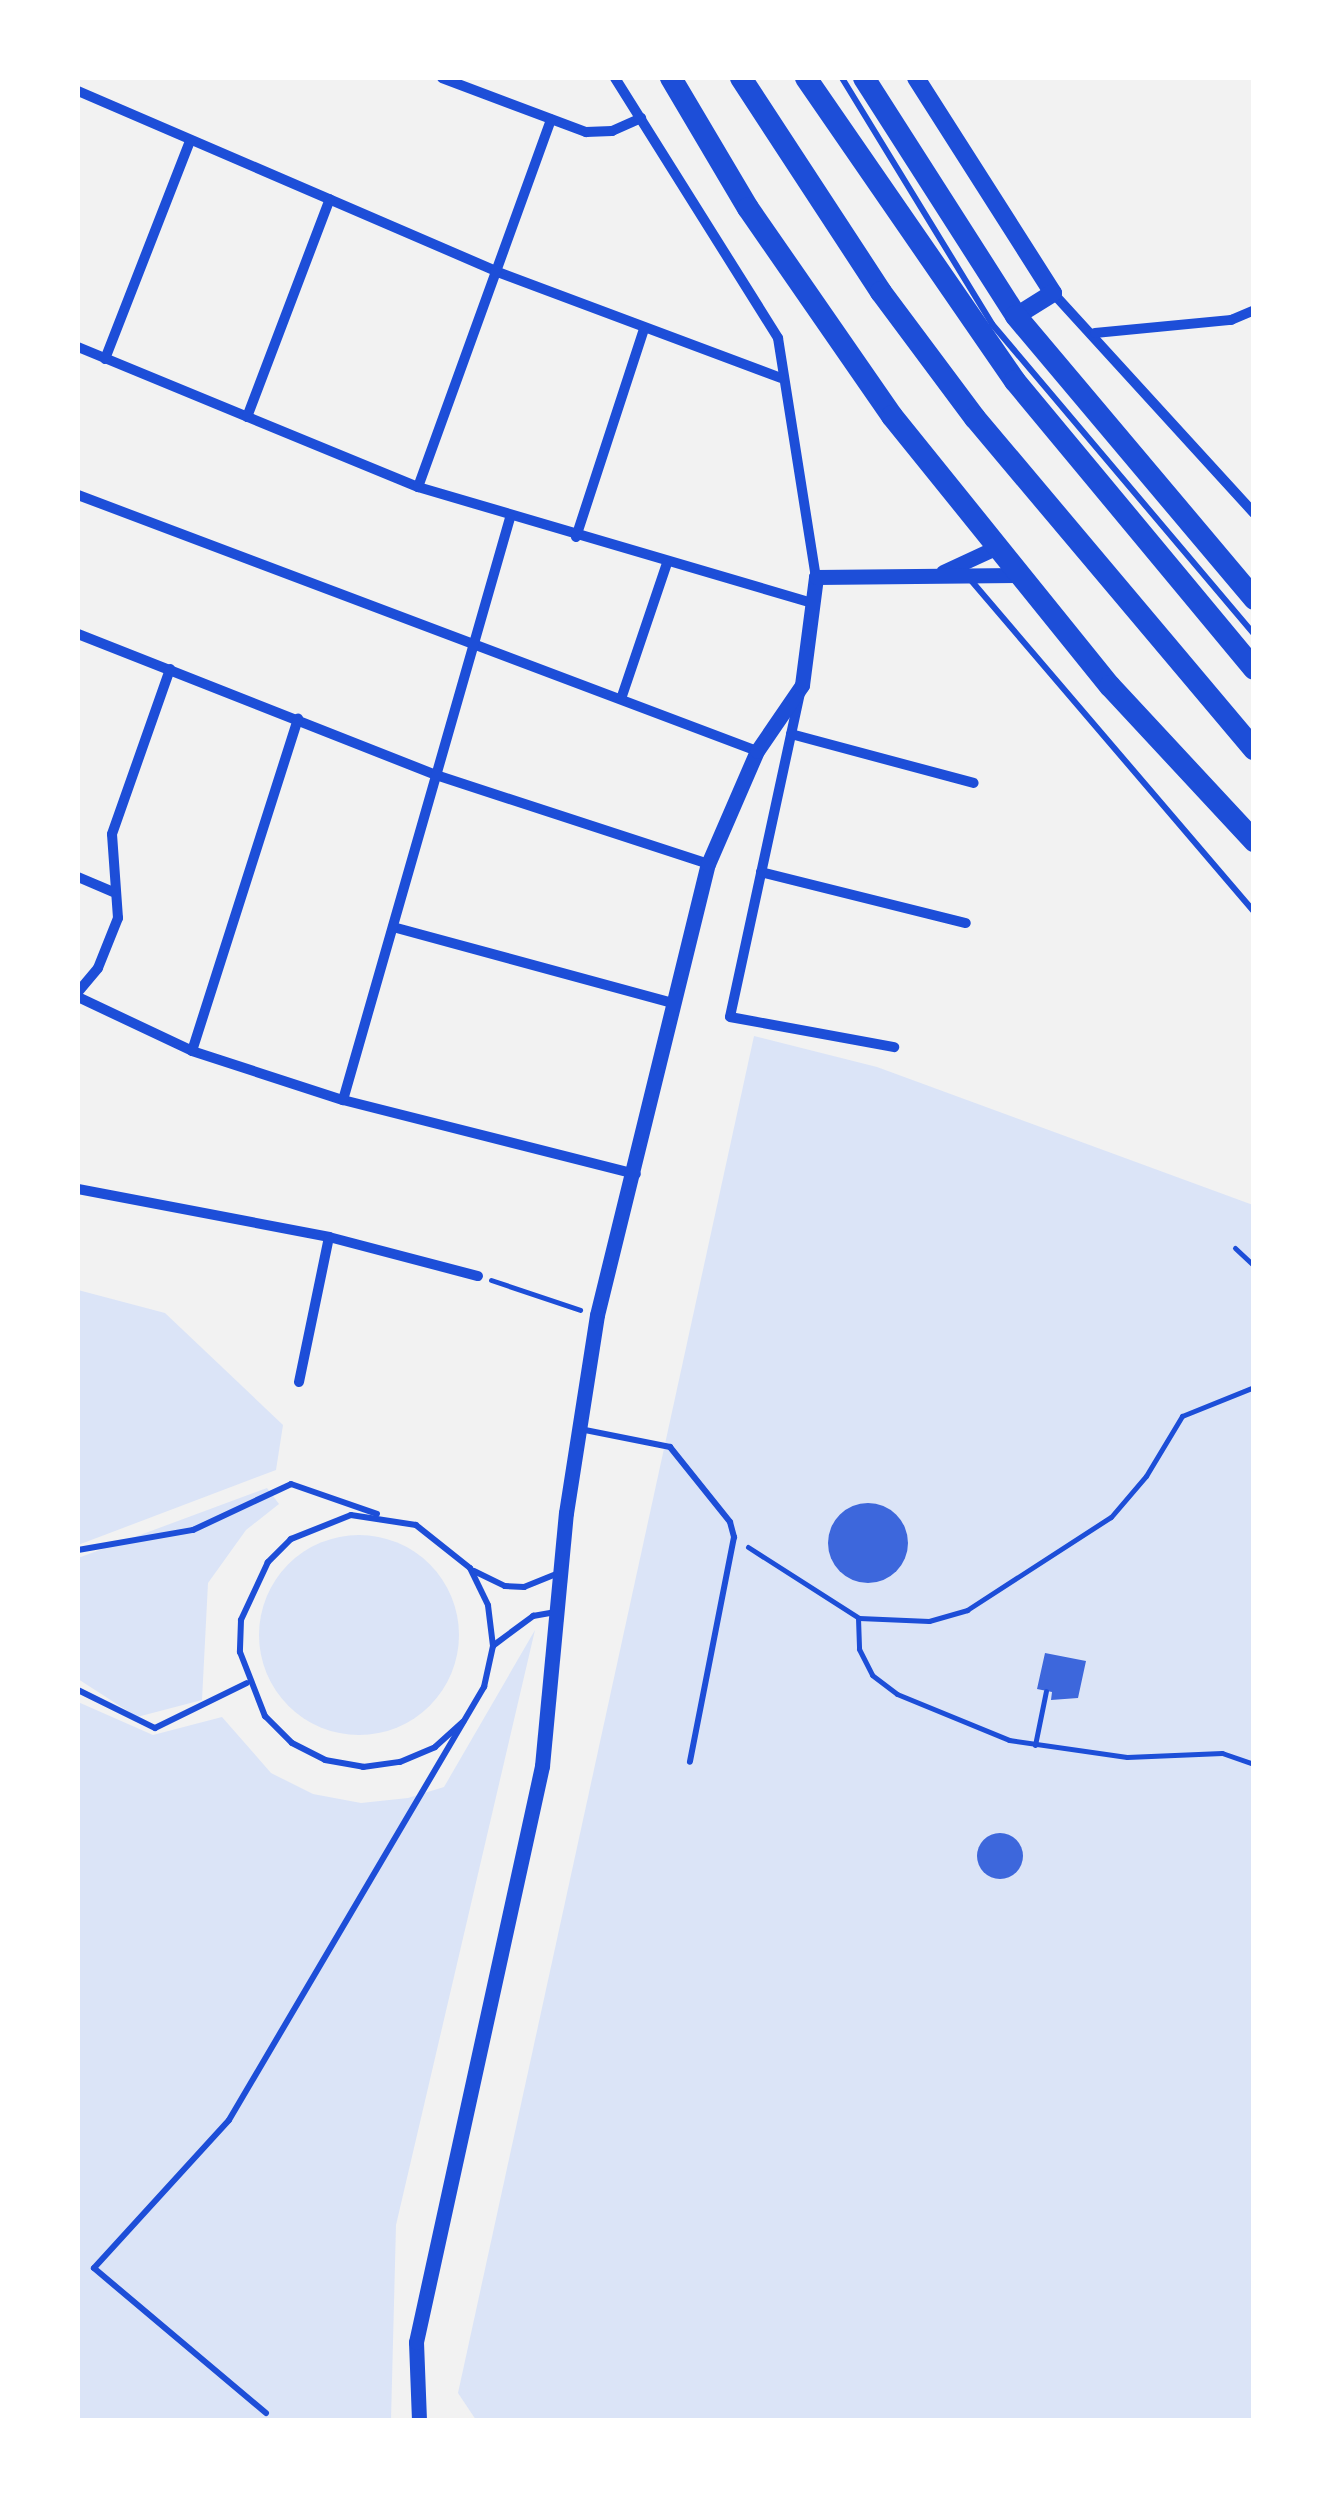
<!DOCTYPE html>
<style>
body{margin:0}
#map{position:relative;width:1331px;height:2498px;overflow:hidden;background:#f2f2f2;font-family:Jost,sans-serif}
div>[style]{position:absolute}
[style*='--x']{left:calc(var(--x)*1px);top:calc(var(--y)*1px);width:calc(var(--w)*1px);rotate:calc(var(--a)*1deg)}
.green>*{inset:0;background:#dbe4f7}
.round{border-radius:50%}
.building>*{inset:0;background:#3d67dc}
.path>*{height:5px;margin:-2.5px;padding:0 2.5px;transform-origin:2.5px;border-radius:2.5px;background:#1d4ed8}
.service>*{height:6px;margin:-3px;padding:0 3px;transform-origin:3px;border-radius:3px;background:#1d4ed8}
.minor>*{height:10px;margin:-5px;padding:0 5px;transform-origin:5px;border-radius:5px;background:#1d4ed8}
.tertiary>*{height:15px;margin:-7.5px;padding:0 7.5px;transform-origin:7.5px;border-radius:7.5px;background:#1d4ed8}
.secondary>*{height:18px;margin:-9px;padding:0 9px;transform-origin:9px;border-radius:9px;background:#1d4ed8}
.trunk>*{height:22px;margin:-11px;padding:0 11px;transform-origin:11px;border-radius:11px;background:#1d4ed8}
.motorway>*{height:22px;margin:-11px;padding:0 11px;transform-origin:11px;border-radius:11px;background:#1d4ed8}
span{translate:-50% -50%;white-space:nowrap;text-align:center;line-height:1.15;-webkit-text-stroke:8px #fff;paint-order:stroke}
.frame{position:absolute;inset:0;border:80px solid #fff;pointer-events:none}
</style>
<div id="map">
<div class="green">
<i style="clip-path:polygon(754px 1036px,877px 1067px,1253px 1205px,1253px 2420px,476px 2420px,458px 2393px)"></i>
<i style="clip-path:polygon(78px 1290px,165px 1313px,283px 1425px,276px 1470px,78px 1545px)"></i>
<i style="clip-path:polygon(267px 1488px,279px 1504px,246px 1530px,208px 1583px,202px 1700px,137px 1717px,78px 1679px,78px 1558px)"></i>
<i class="round" style="left:259px;top:1535px;width:200px;height:200px"></i>
<i style="clip-path:polygon(535px 1630px,396px 2225px,391px 2420px,78px 2420px,78px 1702px,153px 1735px,222px 1717px,271px 1773px,313px 1794px,361px 1803px,408px 1798px,444px 1787px)"></i>
</div>
<div class="building">
<i class="round" style="left:828px;top:1503px;width:80px;height:80px"></i>
<i style="clip-path:polygon(1045px 1653px,1086px 1661px,1078px 1698px,1051px 1700px,1052px 1692px,1037px 1689px)"></i>
<i class="round" style="left:977px;top:1833px;width:46px;height:46px"></i>
</div>
<div class="path">
<i style="--x:1235;--y:1248;--w:26;--a:43"></i>
<i style="--x:491;--y:1280;--w:94;--a:18.6"></i>
<i style="--x:748;--y:1547;--w:132;--a:32.6"></i>
<i style="--x:859;--y:1618;--w:70;--a:2.5"></i>
<i style="--x:929;--y:1621;--w:40;--a:-16"></i>
<i style="--x:967;--y:1610;--w:171;--a:-32.9"></i>
<i style="--x:1111;--y:1517;--w:54;--a:-49.5"></i>
<i style="--x:1146;--y:1476;--w:70;--a:-59"></i>
<i style="--x:1182;--y:1416;--w:78;--a:-21.9"></i>
<i style="--x:858;--y:1618;--w:31;--a:88"></i>
<i style="--x:859;--y:1649;--w:29;--a:63"></i>
<i style="--x:872;--y:1675;--w:31;--a:37"></i>
<i style="--x:897;--y:1694;--w:121;--a:22.3"></i>
<i style="--x:1009;--y:1740;--w:119;--a:8.2"></i>
<i style="--x:1127;--y:1757;--w:95;--a:-2.4"></i>
<i style="--x:1222;--y:1753;--w:34;--a:19"></i>
<i style="--x:1035;--y:1745;--w:55;--a:-78.5"></i>
</div>
<div class="service">
<i style="--x:842;--y:78;--w:288;--a:58.6"></i>
<i style="--x:992;--y:324;--w:406;--a:49.8"></i>
<i style="--x:969;--y:578;--w:439;--a:49.5"></i>
<i style="--x:580;--y:1429;--w:92;--a:11.3"></i>
<i style="--x:670;--y:1447;--w:96;--a:51.3"></i>
<i style="--x:730;--y:1522;--w:16;--a:75"></i>
<i style="--x:734;--y:1537;--w:229;--a:101.1"></i>
<i style="--x:78;--y:1550;--w:117;--a:-9.9"></i>
<i style="--x:193;--y:1530;--w:108;--a:-25.1"></i>
<i style="--x:291;--y:1484;--w:91;--a:19.2"></i>
<i style="--x:474;--y:1571;--w:34;--a:26"></i>
<i style="--x:505;--y:1586;--w:19;--a:3"></i>
<i style="--x:524;--y:1587;--w:38;--a:-22"></i>
<i style="--x:494;--y:1645;--w:49;--a:-36.6"></i>
<i style="--x:533;--y:1616;--w:23;--a:-10"></i>
<i style="--x:78;--y:1690;--w:86;--a:26.3"></i>
<i style="--x:155;--y:1728;--w:102;--a:-26.1"></i>
<i style="--x:266;--y:2413;--w:225;--a:-139.9"></i>
<i style="--x:94;--y:2268;--w:200;--a:-47.6"></i>
<i style="--x:229;--y:2120;--w:503;--a:-59.51"></i>
<i style="--x:484;--y:1687;--w:42;--a:-77.6"></i>
<i style="--x:493;--y:1646;--w:41;--a:-97"></i>
<i style="--x:488;--y:1605;--w:41;--a:-115.9"></i>
<i style="--x:470;--y:1568;--w:69;--a:-141.5"></i>
<i style="--x:416;--y:1525;--w:66;--a:-171.3"></i>
<i style="--x:351;--y:1515;--w:65;--a:158.2"></i>
<i style="--x:291;--y:1539;--w:33;--a:135"></i>
<i style="--x:268;--y:1562;--w:64;--a:115"></i>
<i style="--x:241;--y:1620;--w:32;--a:92"></i>
<i style="--x:240;--y:1652;--w:69;--a:68.7"></i>
<i style="--x:265;--y:1716;--w:38;--a:45"></i>
<i style="--x:292;--y:1743;--w:37;--a:27"></i>
<i style="--x:325;--y:1760;--w:39;--a:10"></i>
<i style="--x:363;--y:1767;--w:37;--a:-8"></i>
<i style="--x:400;--y:1762;--w:38;--a:-23"></i>
<i style="--x:435;--y:1747;--w:38;--a:-42"></i>
</div>
<div class="minor">
<i style="--x:442;--y:78;--w:154;--a:20.6"></i>
<i style="--x:586;--y:132;--w:26;--a:-2"></i>
<i style="--x:612;--y:131;--w:32;--a:-24"></i>
<i style="--x:615;--y:78;--w:307;--a:57.9"></i>
<i style="--x:778;--y:338;--w:242;--a:81"></i>
<i style="--x:78;--y:91;--w:454;--a:23.3"></i>
<i style="--x:495;--y:271;--w:305;--a:20.5"></i>
<i style="--x:1053;--y:293;--w:298;--a:47.6"></i>
<i style="--x:1095;--y:333;--w:137;--a:-5.5"></i>
<i style="--x:1231;--y:320;--w:25;--a:-23"></i>
<i style="--x:78;--y:347;--w:368;--a:22.4"></i>
<i style="--x:418;--y:487;--w:410;--a:16.4"></i>
<i style="--x:105;--y:359;--w:232;--a:-68.7"></i>
<i style="--x:247;--y:417;--w:233;--a:-69.2"></i>
<i style="--x:418;--y:487;--w:391;--a:-70.1"></i>
<i style="--x:78;--y:495;--w:726;--a:20.66"></i>
<i style="--x:576;--y:537;--w:219;--a:-71.9"></i>
<i style="--x:78;--y:634;--w:385;--a:21.5"></i>
<i style="--x:436;--y:775;--w:286;--a:18.1"></i>
<i style="--x:800;--y:693;--w:331;--a:102.2"></i>
<i style="--x:730;--y:1017;--w:167;--a:10.4"></i>
<i style="--x:621;--y:699;--w:144;--a:-71.3"></i>
<i style="--x:791;--y:734;--w:189;--a:15"></i>
<i style="--x:761;--y:872;--w:211;--a:14"></i>
<i style="--x:78;--y:877;--w:38;--a:23"></i>
<i style="--x:393;--y:927;--w:293;--a:15.2"></i>
<i style="--x:78;--y:992;--w:31;--a:-50"></i>
<i style="--x:98;--y:968;--w:54;--a:-68.2"></i>
<i style="--x:118;--y:918;--w:84;--a:-94.1"></i>
<i style="--x:112;--y:834;--w:175;--a:-70.6"></i>
<i style="--x:78;--y:997;--w:126;--a:25.3"></i>
<i style="--x:192;--y:1051;--w:159;--a:18"></i>
<i style="--x:343;--y:1100;--w:302;--a:14.2"></i>
<i style="--x:192;--y:1051;--w:349;--a:-72.3"></i>
<i style="--x:343;--y:1100;--w:605;--a:-73.99"></i>
<i style="--x:78;--y:1189;--w:256;--a:10.8"></i>
<i style="--x:329;--y:1237;--w:154;--a:14.7"></i>
<i style="--x:299;--y:1382;--w:148;--a:-78.3"></i>
</div>
<div class="tertiary">
<i style="--x:943;--y:572;--w:57;--a:-24.8"></i>
<i style="--x:419;--y:2420;--w:78;--a:-92.2"></i>
<i style="--x:416;--y:2342;--w:590;--a:-77.66"></i>
<i style="--x:542;--y:1766;--w:254;--a:-84.6"></i>
<i style="--x:566;--y:1513;--w:200;--a:-81.1"></i>
<i style="--x:597;--y:1315;--w:464;--a:-76.2"></i>
<i style="--x:708;--y:864;--w:123;--a:-66.6"></i>
<i style="--x:757;--y:751;--w:80;--a:-55.7"></i>
<i style="--x:802;--y:685;--w:109;--a:-82.6"></i>
<i style="--x:816;--y:577;--w:200;--a:-0.6"></i>
</div>
<div class="secondary">
<i style="--x:916;--y:78;--w:255;--a:57.5"></i>
<i style="--x:1053;--y:293;--w:44;--a:148.1"></i>
</div>
<div class="trunk">
<i style="--x:671;--y:78;--w:151;--a:59.4"></i>
<i style="--x:748;--y:208;--w:253;--a:55.3"></i>
<i style="--x:892;--y:416;--w:347;--a:51.1"></i>
<i style="--x:1110;--y:686;--w:212;--a:47.1"></i>
<i style="--x:864;--y:78;--w:282;--a:57.4"></i>
<i style="--x:1016;--y:316;--w:370;--a:49.9"></i>
</div>
<div class="motorway">
<i style="--x:741;--y:78;--w:256;--a:56.8"></i>
<i style="--x:881;--y:292;--w:157;--a:53.3"></i>
<i style="--x:975;--y:418;--w:433;--a:49.9"></i>
<i style="--x:806;--y:78;--w:368;--a:55.4"></i>
<i style="--x:1015;--y:381;--w:374;--a:50.3"></i>
</div>
<div class="frame"></div>
</div>
